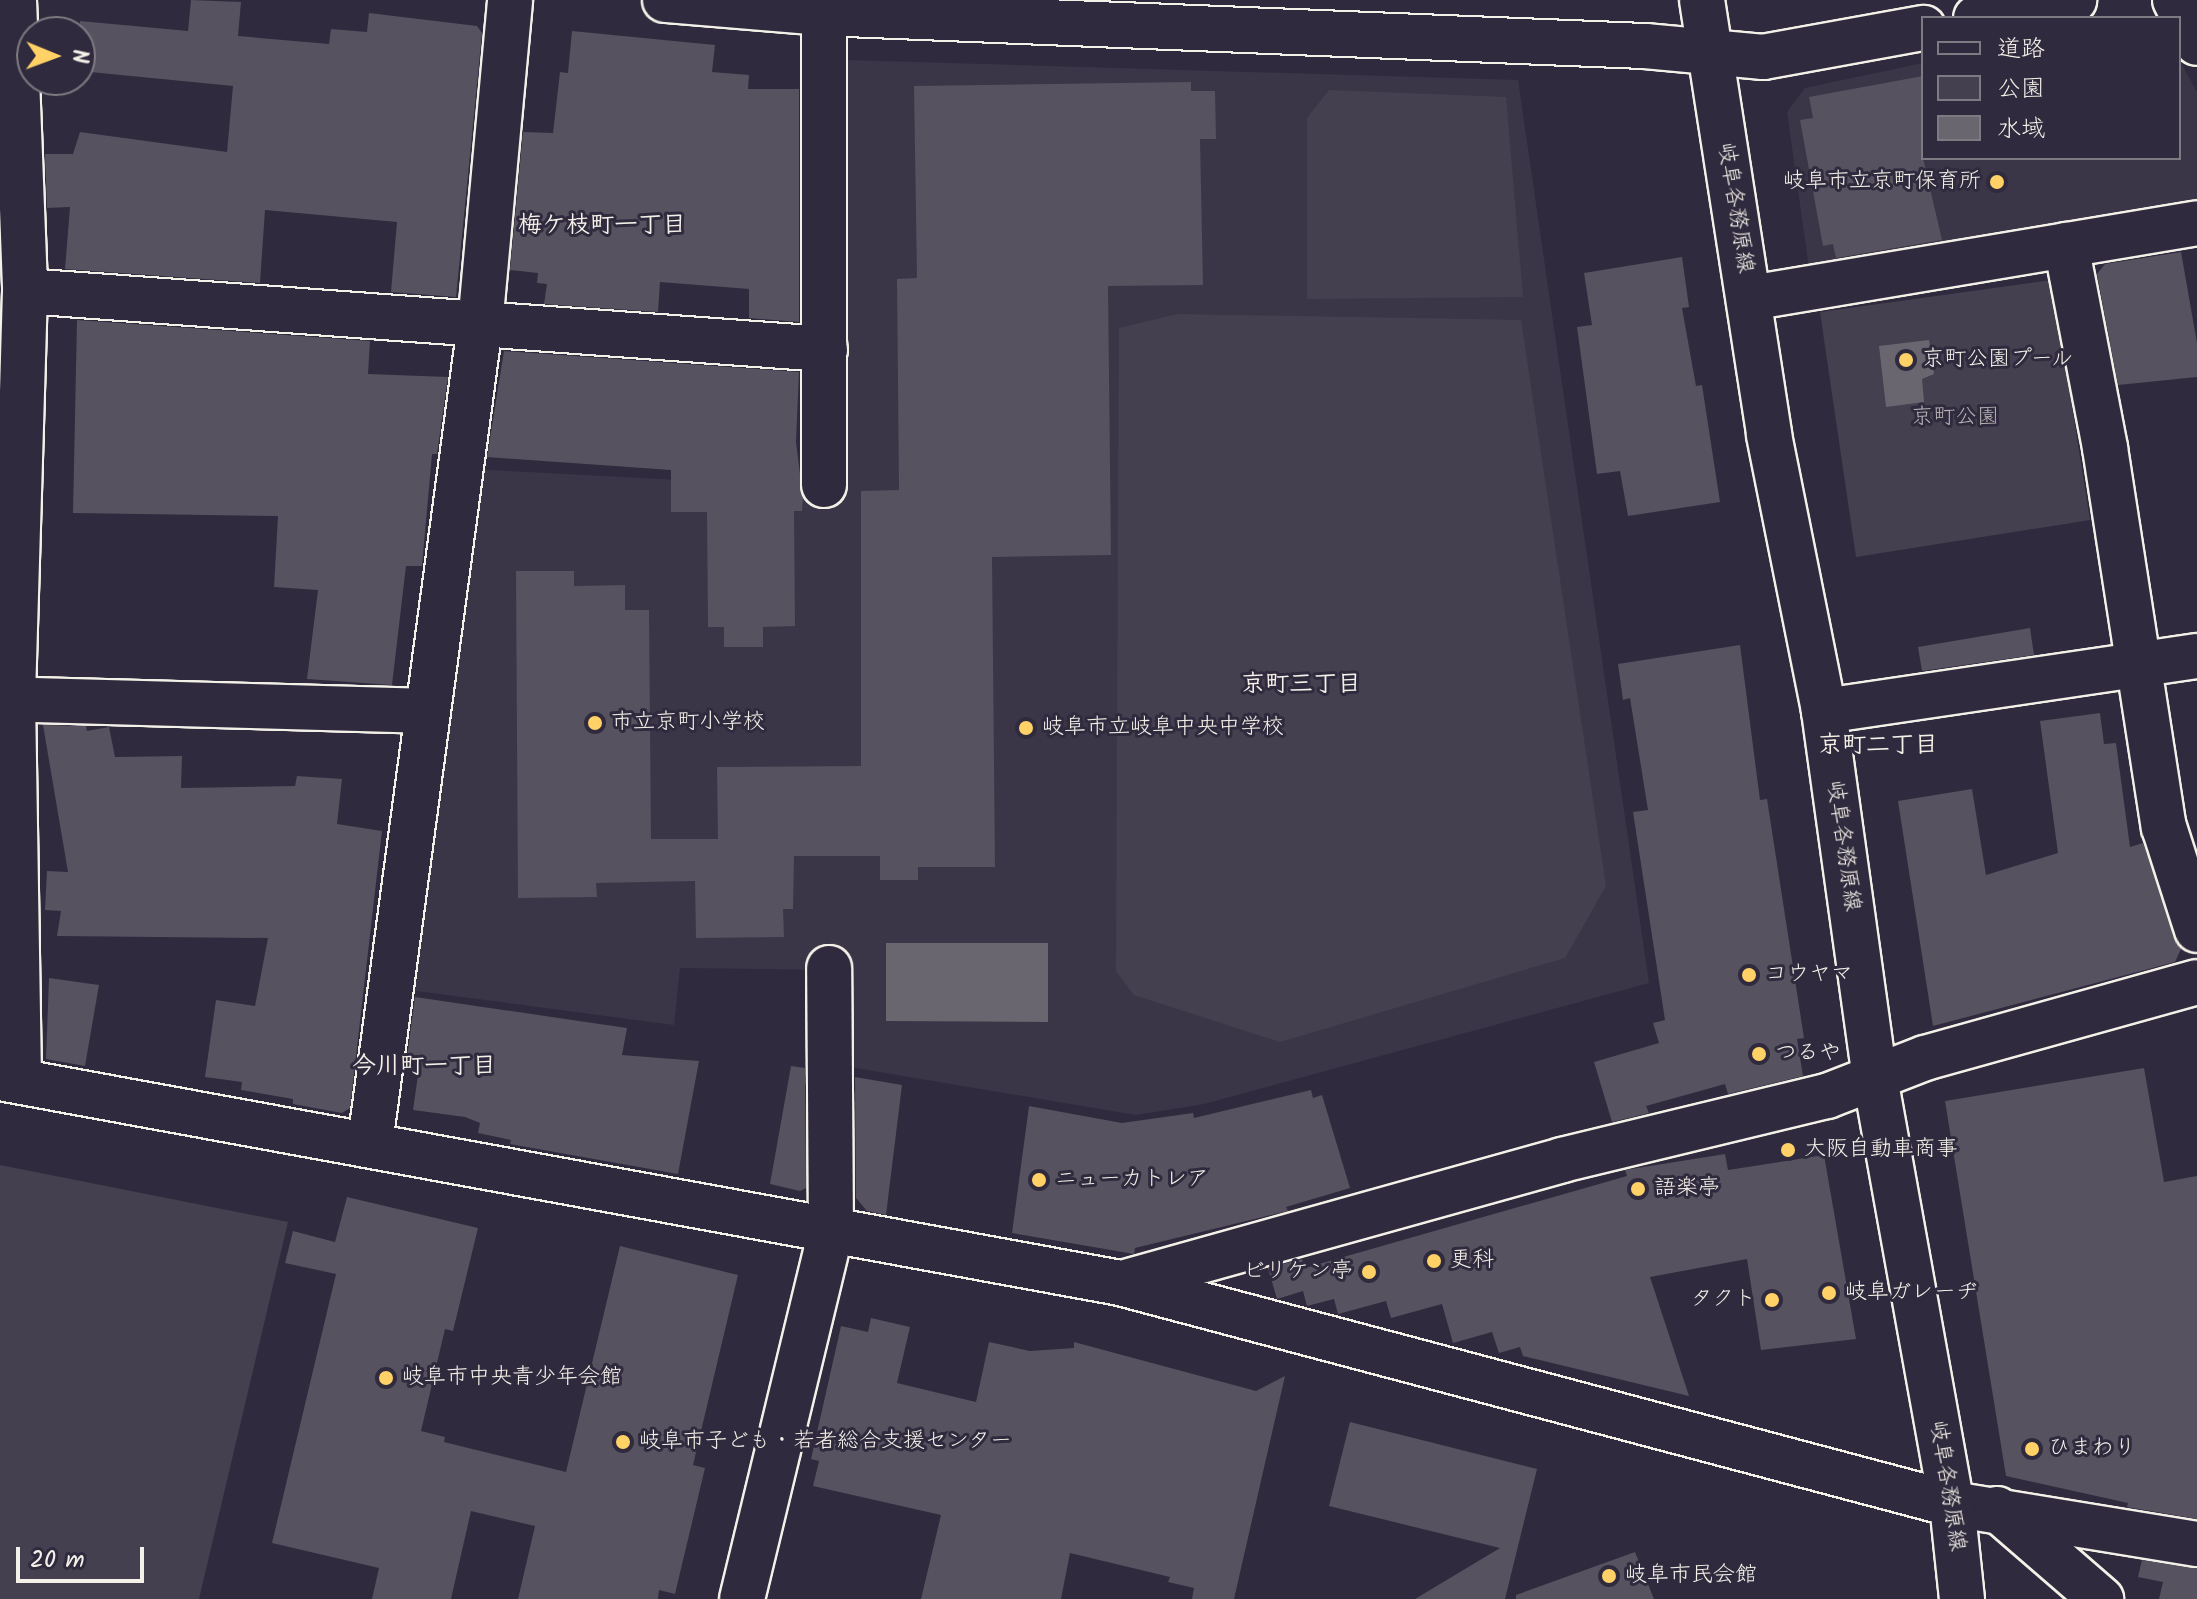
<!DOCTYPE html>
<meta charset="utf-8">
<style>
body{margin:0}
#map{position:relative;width:2197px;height:1599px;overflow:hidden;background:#2f2a3d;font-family:Kalam,"Klee One",sans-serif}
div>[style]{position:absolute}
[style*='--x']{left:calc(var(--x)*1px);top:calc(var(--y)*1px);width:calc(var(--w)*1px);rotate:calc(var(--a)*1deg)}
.built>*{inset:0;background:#3b3647}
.green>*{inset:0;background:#454050}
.water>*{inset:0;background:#6a6670}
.building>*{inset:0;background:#56525f}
.roads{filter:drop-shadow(2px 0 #f4f1e8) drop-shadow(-2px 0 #f4f1e8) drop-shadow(0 2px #f4f1e8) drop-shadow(0 -2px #f4f1e8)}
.minor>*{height:44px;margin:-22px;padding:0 22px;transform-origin:22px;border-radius:22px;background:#2f2a3d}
.major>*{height:44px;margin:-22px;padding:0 22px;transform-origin:22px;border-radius:22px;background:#2f2a3d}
.dots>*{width:22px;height:22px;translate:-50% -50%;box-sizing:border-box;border:4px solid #2f2a3d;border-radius:50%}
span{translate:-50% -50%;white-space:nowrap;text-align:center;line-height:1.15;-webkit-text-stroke:6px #2f2a3d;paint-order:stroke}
.poi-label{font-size:22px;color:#f4f1e8}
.right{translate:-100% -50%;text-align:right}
.left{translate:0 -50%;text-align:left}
.street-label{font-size:22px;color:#f4f1e8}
.park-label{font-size:22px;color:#b7b3b3}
.neighbourhood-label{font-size:24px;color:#f4f1e8;font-weight:700}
.legend{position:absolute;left:1921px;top:16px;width:260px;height:144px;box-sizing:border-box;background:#2f2a3d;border:2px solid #7e7a81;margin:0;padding:10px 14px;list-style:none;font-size:24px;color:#f4f1e8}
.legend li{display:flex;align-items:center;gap:16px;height:40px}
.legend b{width:40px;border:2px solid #7e7a81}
.north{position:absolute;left:16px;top:16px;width:80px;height:80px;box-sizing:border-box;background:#2f2a3d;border:2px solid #7e7a81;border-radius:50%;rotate:91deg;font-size:22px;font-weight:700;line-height:32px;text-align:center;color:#f4f1e8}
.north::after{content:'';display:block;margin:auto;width:28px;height:36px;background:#ffd166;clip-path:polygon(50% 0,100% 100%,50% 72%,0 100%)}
.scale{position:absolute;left:16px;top:1547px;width:128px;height:36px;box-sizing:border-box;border:4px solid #f4f1e8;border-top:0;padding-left:10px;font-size:24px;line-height:28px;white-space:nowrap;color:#f4f1e8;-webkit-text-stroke:6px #2f2a3d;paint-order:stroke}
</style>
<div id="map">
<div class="built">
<i style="clip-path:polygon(2179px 59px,2197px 92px,2197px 205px,1809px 268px,1787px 112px,1805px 88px,1923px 63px,1923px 158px,2179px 158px)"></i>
<i style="clip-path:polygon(846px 60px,1518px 80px,1649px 983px,1204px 1104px,1136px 1115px,844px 1066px,841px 970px,680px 968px,674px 1025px,409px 990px,471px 469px,831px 488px)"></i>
</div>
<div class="green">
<i style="clip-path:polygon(1329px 90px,1506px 97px,1523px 297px,1307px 299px,1307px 118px)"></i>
<i style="clip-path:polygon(2052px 280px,2090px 520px,1856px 557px,1820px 312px)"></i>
<i style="clip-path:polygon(1178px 314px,1521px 320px,1606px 886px,1565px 958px,1280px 1042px,1134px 995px,1116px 971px,1119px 328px)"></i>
<i style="clip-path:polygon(0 1165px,288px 1222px,199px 1599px,0 1599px)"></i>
</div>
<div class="water">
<i style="clip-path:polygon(1929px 340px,1934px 374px,1922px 379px,1924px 402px,1886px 407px,1879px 346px)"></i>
<i style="clip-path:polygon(886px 943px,1048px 943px,1048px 1022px,886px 1021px)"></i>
</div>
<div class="building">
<i style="clip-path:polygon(191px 0,241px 2px,238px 36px,329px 44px,331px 29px,367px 32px,369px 13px,477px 26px,482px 33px,456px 297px,391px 292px,397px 222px,265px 210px,260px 283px,65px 269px,70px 207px,47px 208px,45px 154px,73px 154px,80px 132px,227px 152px,233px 86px,80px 71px,80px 21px,188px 31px)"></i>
<i style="clip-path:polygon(572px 31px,715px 45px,712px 72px,749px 75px,748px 89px,799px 89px,799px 322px,749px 318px,749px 289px,660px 282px,658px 312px,544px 304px,547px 284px,537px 283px,538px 273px,510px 270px,523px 132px,553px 133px,560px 72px,568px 73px)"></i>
<i style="clip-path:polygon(1923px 76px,1923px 158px,1942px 240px,1836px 258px,1833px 244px,1823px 246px,1800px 120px,1813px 118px,1809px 97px)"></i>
<i style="clip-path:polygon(1191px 82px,1191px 91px,1215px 91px,1216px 139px,1200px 139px,1203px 285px,1108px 286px,1111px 555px,992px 557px,995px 867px,918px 867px,918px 880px,880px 880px,880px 856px,794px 856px,793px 909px,783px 909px,784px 937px,696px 938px,695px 881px,596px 883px,597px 897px,518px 898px,516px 571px,574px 571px,574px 586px,625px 585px,625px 610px,649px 610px,651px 839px,718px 839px,717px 767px,861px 766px,861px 491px,899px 490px,897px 279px,917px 278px,914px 86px)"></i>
<i style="clip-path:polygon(2181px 252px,2197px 343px,2197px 377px,2118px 385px,2097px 274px,2105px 264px)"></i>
<i style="clip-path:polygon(1682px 257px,1689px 307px,1682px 308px,1696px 386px,1702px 385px,1720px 502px,1628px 516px,1620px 471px,1597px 474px,1577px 327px,1592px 325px,1584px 273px)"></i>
<i style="clip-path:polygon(77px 320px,370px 341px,368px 374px,448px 377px,437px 454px,432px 454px,422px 566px,406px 566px,392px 685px,307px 679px,318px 590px,274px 587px,278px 516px,73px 513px)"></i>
<i style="clip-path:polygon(504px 351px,799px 372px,796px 442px,803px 498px,802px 511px,794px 511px,795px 626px,763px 627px,763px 647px,724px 647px,724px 627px,708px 627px,707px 512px,671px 512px,671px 470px,487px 457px)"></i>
<i style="clip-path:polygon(2030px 628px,2034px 655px,1922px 671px,1918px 647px)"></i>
<i style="clip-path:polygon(1740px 645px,1760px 800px,1767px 799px,1804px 1038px,1797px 1039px,1803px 1076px,1728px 1094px,1725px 1084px,1646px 1106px,1649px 1113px,1612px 1122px,1594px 1062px,1659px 1043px,1653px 1023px,1665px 1020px,1633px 812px,1648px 810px,1630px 698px,1623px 700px,1618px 664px)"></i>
<i style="clip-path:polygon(2100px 713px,2104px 744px,2116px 743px,2130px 847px,2143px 843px,2181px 949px,2175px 962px,1933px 1026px,1898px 801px,1972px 789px,1986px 875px,2058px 853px,2040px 721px)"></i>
<i style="clip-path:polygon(43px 725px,86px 726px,87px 731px,109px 727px,115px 757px,182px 756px,181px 788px,295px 786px,297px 776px,342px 779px,337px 824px,382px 831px,350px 1108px,342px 1113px,293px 1104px,293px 1099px,241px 1090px,242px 1082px,205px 1077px,216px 1000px,255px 1006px,268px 938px,57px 936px,61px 911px,45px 910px,47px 871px,68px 872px)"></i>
<i style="clip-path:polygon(49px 978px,99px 985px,85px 1066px,46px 1059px)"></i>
<i style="clip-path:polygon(415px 997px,627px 1028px,622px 1055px,699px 1061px,678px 1174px,510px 1144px,511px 1140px,478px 1133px,480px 1123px,465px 1117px,413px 1110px,421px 1054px,406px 1065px)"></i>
<i style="clip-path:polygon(791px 1066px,805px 1068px,806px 1188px,800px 1191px,770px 1184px)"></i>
<i style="clip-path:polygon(2144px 1068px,2164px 1182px,2197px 1176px,2197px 1519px,2127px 1507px,2128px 1503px,2006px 1476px,1945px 1101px)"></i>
<i style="clip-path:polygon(855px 1077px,902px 1085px,886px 1215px,867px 1211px,856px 1198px)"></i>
<i style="clip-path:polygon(1311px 1090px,1313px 1098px,1322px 1095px,1350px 1188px,1286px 1207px,1288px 1211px,1135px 1248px,1134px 1254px,1012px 1233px,1029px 1106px,1122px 1123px,1193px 1113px,1194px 1118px)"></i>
<i style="clip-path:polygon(1725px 1154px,1728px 1170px,1824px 1155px,1856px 1339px,1761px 1350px,1747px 1259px,1650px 1277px,1689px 1396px,1523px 1356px,1520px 1347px,1499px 1353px,1492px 1332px,1453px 1343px,1442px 1304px,1391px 1318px,1386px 1301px,1338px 1314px,1334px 1299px,1307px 1306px,1303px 1291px,1277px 1299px,1268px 1268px,1302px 1259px,1305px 1268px,1627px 1176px,1625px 1170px)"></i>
<i style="clip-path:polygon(347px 1197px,478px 1228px,453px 1331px,445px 1329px,421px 1431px,445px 1437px,444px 1442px,566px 1472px,620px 1246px,738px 1275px,693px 1465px,705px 1468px,675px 1594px,659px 1590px,658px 1599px,518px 1599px,535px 1526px,471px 1511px,451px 1599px,372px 1599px,379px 1568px,272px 1543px,336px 1274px,285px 1263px,293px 1231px,335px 1242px)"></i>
<i style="clip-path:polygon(871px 1318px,910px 1327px,897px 1383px,976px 1402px,989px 1342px,1030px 1351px,1074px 1348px,1074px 1342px,1256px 1391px,1285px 1376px,1234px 1599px,1192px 1599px,1194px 1588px,1168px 1582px,1170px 1577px,1070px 1553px,1061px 1599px,921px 1599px,941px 1515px,813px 1486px,819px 1461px,811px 1459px,841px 1326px,868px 1332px)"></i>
<i style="clip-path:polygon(1350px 1422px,1537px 1469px,1505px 1599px,1415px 1599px,1500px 1548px,1329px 1506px)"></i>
<i style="clip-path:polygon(1635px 1552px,1654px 1599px,1516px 1599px,1516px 1595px)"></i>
<i style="clip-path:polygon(2142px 1560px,2197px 1568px,2197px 1599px,2159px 1599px,2163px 1582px,2138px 1577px)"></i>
</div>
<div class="roads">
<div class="minor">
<i style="--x:14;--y:0;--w:291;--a:87.8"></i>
<i style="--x:25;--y:291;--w:407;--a:91.7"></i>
<i style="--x:13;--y:698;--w:383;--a:89.1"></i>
<i style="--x:665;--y:0;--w:158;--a:4.7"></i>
<i style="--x:822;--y:13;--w:824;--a:2.3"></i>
<i style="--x:1645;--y:46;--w:119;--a:5.3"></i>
<i style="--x:1763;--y:57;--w:163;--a:-10.3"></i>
<i style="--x:2175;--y:0;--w:48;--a:62.9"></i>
<i style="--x:1976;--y:18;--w:100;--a:-10.4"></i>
<i style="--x:2066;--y:245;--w:207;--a:79.1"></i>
<i style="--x:2105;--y:448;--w:384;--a:81.2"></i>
<i style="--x:2164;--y:827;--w:108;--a:72.2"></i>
<i style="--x:25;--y:291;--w:802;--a:4.15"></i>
<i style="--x:1750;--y:298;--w:453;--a:-9.5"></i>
<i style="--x:824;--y:485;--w:485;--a:-90"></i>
<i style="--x:0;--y:699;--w:427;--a:1.6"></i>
<i style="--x:1824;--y:711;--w:377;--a:-8.4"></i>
<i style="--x:0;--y:1078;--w:1139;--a:10.37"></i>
<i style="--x:1120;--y:1283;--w:861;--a:14.88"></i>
<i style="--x:1952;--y:1504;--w:248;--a:9.3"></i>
<i style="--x:370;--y:1143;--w:825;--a:-82.34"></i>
<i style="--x:480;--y:325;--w:326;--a:-84.7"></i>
<i style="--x:1122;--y:1283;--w:457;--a:-15.6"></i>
<i style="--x:1562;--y:1160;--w:273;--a:-13.6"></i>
<i style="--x:1827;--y:1096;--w:105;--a:-21.2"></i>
<i style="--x:1925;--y:1058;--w:282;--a:-15.6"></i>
<i style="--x:1997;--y:1509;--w:138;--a:40.9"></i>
<i style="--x:742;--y:1599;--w:379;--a:-76.4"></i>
<i style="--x:831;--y:1231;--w:263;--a:-90.4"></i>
</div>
<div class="major">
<i style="--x:1702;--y:0;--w:440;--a:81.2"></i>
<i style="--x:1769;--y:435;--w:281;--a:78.7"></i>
<i style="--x:1824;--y:711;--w:371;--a:82.1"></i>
<i style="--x:1875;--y:1078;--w:433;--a:79.8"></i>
<i style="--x:1952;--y:1504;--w:96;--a:84"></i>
</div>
</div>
<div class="dots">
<i style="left:1997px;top:182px;background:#ffd166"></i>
<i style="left:1906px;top:360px;background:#ffd166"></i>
<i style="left:595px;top:723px;background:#ffd166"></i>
<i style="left:1026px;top:728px;background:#ffd166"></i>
<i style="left:1749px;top:975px;background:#ffd166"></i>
<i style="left:1759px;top:1054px;background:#ffd166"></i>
<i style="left:1788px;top:1150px;background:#ffd166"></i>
<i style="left:1039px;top:1180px;background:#ffd166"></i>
<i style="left:1638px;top:1189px;background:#ffd166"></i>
<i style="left:1434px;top:1261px;background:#ffd166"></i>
<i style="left:1369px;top:1272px;background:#ffd166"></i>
<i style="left:1829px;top:1293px;background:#ffd166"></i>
<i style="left:1772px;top:1300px;background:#ffd166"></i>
<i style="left:386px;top:1378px;background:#ffd166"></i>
<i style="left:623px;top:1442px;background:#ffd166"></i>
<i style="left:2032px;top:1449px;background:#ffd166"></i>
<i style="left:1609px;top:1576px;background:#ffd166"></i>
</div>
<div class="poi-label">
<span class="right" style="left:1981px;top:182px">岐阜市立京町保育所</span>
<span class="left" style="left:1922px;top:360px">京町公園プール</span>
<span class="left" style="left:611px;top:723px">市立京町小学校</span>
<span class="left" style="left:1042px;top:728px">岐阜市立岐阜中央中学校</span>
<span class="left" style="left:1765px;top:975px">コウヤマ</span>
<span class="left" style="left:1775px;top:1054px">つるや</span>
<span class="left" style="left:1804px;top:1150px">大阪自動車商事</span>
<span class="left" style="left:1055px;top:1180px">ニューカトレア</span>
<span class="left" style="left:1654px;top:1189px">語楽亭</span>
<span class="left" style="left:1450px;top:1261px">更科</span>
<span class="right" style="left:1353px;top:1272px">ビリケン亭</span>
<span class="left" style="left:1845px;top:1293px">岐阜ガレーヂ</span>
<span class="right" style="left:1756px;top:1300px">タクト</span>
<span class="left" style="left:402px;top:1378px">岐阜市中央青少年会館</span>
<span class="left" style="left:639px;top:1442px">岐阜市子ども・若者総合支援センター</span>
<span class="left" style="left:2048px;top:1449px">ひまわり</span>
<span class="left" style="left:1625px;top:1576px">岐阜市民会館</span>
</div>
<div class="street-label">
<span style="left:1735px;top:208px;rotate:81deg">岐阜各務原線</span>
<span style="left:1843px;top:846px;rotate:82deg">岐阜各務原線</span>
<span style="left:1947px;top:1486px;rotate:81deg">岐阜各務原線</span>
</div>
<div class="park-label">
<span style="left:1955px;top:418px">京町公園</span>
</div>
<div class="neighbourhood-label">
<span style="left:602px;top:226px">梅ケ枝町一丁目</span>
<span style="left:1301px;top:685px">京町三丁目</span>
<span style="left:1878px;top:746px">京町二丁目</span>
<span style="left:424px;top:1067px">今川町一丁目</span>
</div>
<ul class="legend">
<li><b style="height:10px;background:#2f2a3d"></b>道路</li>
<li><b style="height:22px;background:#454050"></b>公園</li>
<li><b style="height:22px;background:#6a6670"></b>水域</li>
</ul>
<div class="north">N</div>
<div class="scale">20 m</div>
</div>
